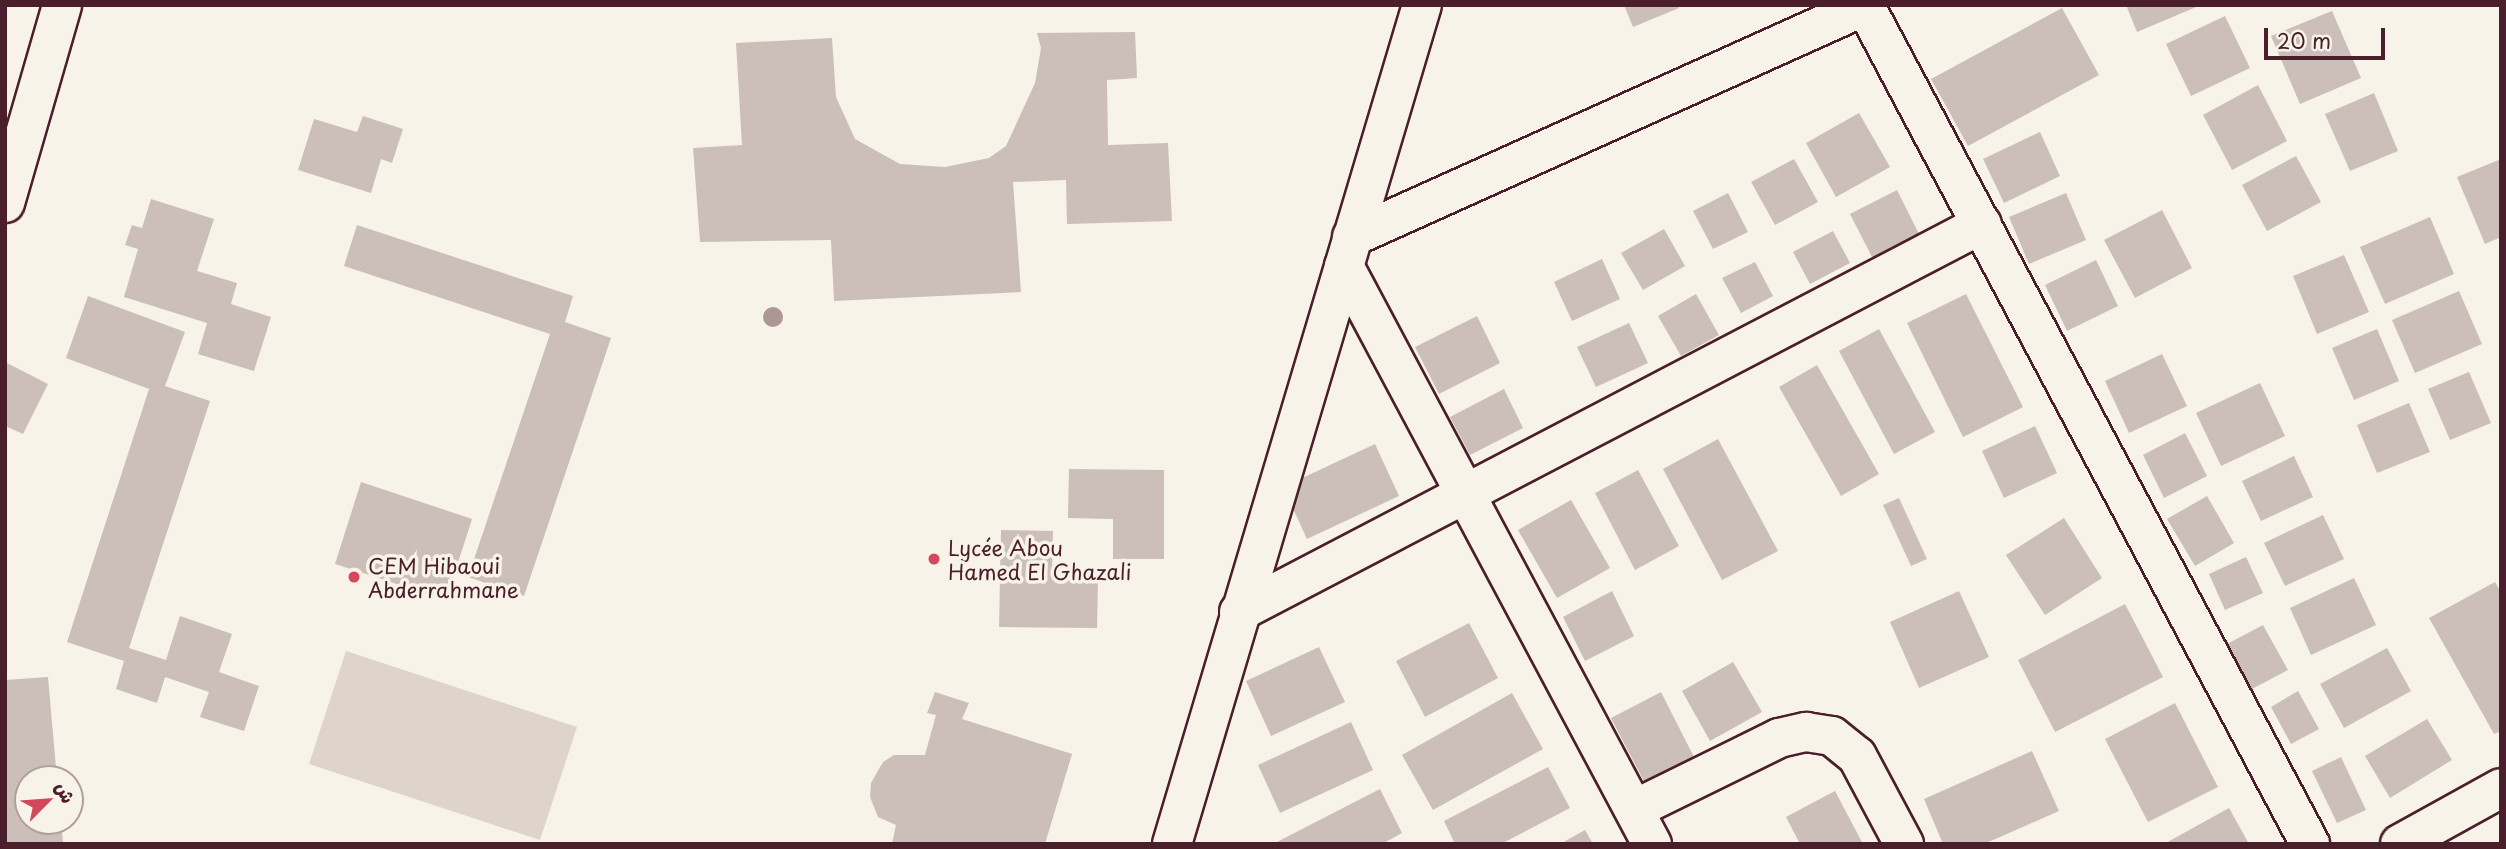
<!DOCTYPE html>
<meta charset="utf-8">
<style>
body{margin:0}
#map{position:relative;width:2506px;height:849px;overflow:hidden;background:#f7f3e8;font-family:"Playpen Sans","Playpen Sans Arabic",sans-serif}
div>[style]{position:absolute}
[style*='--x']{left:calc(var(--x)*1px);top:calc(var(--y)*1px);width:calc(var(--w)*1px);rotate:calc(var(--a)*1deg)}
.green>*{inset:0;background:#ded4cc}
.building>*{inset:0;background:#ccbfb9}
.roads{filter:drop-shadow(2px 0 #4a1f2b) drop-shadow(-2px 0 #4a1f2b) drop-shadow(0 2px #4a1f2b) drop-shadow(0 -2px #4a1f2b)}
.minor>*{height:38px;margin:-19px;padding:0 19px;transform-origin:19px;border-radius:19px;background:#f7f3e8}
.trees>*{width:20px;height:20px;margin:-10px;border-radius:50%;background:#ac9796}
.dots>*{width:19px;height:19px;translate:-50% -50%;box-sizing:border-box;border:4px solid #f7f3e8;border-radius:50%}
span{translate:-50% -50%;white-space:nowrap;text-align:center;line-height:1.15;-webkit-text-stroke:7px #f7f3e8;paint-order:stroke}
.poi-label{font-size:21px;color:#4a1f2b}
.left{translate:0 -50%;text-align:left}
.frame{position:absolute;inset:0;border:7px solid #4a1f2b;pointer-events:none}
.north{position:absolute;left:14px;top:765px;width:70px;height:70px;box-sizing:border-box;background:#f7f3e8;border:2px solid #b29e9c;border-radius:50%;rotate:65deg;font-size:19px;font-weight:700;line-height:28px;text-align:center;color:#4a1f2b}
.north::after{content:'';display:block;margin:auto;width:24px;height:32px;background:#d1495b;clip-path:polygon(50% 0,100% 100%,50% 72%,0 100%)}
.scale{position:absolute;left:2264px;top:28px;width:121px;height:32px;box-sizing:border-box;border:4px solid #4a1f2b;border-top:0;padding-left:9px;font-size:21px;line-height:24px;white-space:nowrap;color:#4a1f2b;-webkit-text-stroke:5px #f7f3e8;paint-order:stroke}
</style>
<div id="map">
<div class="green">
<i style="clip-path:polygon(346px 651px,577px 727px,540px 840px,309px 764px)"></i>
</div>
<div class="building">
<i style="clip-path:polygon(1624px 5px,1678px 5px,1679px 8px,1633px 27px)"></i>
<i style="clip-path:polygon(2126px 5px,2201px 5px,2137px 32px)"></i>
<i style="clip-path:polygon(2062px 8px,2099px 75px,1968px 146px,1931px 79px)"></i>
<i style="clip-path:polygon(2332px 11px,2361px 78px,2300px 104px,2271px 36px)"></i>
<i style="clip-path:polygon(2225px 16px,2250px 68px,2191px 96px,2166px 44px)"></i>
<i style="clip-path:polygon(1135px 32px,1137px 78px,1107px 80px,1108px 145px,1168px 143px,1172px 221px,1067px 224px,1066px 180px,1013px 182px,1021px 292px,834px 301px,831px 240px,700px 242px,693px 148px,742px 145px,736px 43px,832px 38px,836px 97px,855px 139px,900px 164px,945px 167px,989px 158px,1006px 146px,1035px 83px,1041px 48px,1037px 33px)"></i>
<i style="clip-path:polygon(2258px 85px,2287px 141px,2232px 170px,2203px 115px)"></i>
<i style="clip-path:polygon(2374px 93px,2398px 151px,2350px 171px,2325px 114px)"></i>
<i style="clip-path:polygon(1859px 113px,1890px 167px,1836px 197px,1806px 143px)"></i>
<i style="clip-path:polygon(363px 116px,403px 129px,392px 163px,381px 159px,371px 193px,298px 170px,314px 119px,357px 132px)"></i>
<i style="clip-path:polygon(2040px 132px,2060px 176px,2004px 203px,1983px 159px)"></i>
<i style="clip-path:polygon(2296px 156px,2321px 202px,2267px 231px,2242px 185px)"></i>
<i style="clip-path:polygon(1794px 159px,1818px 202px,1775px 225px,1751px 182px)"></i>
<i style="clip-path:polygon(2501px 159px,2501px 237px,2485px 244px,2457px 177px)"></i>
<i style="clip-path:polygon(1897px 190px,1920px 236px,1873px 259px,1850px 214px)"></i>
<i style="clip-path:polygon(1728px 193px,1748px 232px,1713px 249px,1693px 211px)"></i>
<i style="clip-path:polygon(2066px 193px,2086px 240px,2029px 264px,2009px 217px)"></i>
<i style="clip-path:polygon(151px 199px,214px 219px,197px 271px,237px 283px,231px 304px,271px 317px,254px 371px,198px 354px,207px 323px,124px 297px,138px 249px,125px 245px,132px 225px,142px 228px)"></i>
<i style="clip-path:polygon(2162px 210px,2192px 268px,2135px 298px,2104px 240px)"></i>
<i style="clip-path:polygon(2430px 217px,2454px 274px,2385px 304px,2360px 247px)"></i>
<i style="clip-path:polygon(357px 225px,573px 296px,565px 322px,611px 338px,524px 596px,468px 577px,550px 334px,344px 266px)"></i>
<i style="clip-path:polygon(1664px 229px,1685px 266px,1643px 290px,1621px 253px)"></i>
<i style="clip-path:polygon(1833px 231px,1850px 263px,1810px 284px,1793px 252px)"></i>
<i style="clip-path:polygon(2344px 255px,2369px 312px,2317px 334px,2293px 276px)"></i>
<i style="clip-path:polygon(1602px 259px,1620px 299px,1572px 321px,1554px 282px)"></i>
<i style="clip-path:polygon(2096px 260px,2118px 306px,2067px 331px,2045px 285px)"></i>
<i style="clip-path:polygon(1755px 262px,1773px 296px,1741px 313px,1722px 278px)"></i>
<i style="clip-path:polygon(2459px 291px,2482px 344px,2415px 373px,2392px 320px)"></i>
<i style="clip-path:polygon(1696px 294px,1719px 335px,1681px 356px,1658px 316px)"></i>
<i style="clip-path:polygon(1966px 294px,2023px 407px,1963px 437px,1907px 323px)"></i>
<i style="clip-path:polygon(88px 296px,185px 332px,165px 386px,210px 401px,129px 648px,166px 660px,180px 616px,232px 634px,219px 672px,259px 686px,244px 731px,200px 717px,209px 692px,165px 677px,157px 703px,116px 689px,124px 661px,67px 642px,149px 389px,66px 358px)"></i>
<i style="clip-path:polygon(1477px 316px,1500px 363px,1439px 394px,1415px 347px)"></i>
<i style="clip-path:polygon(1629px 323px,1648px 363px,1596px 387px,1577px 347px)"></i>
<i style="clip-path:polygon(1879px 329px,1935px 432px,1894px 454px,1839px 351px)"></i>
<i style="clip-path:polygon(2377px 329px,2399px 381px,2354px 400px,2332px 348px)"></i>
<i style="clip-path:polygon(2162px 354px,2187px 406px,2129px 433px,2105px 381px)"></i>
<i style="clip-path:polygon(5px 362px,48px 384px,23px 434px,5px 426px)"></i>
<i style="clip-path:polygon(1817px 365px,1879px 474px,1841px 496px,1779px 387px)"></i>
<i style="clip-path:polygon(2469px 372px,2491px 423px,2450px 440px,2428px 389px)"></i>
<i style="clip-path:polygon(2260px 383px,2285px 436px,2221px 466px,2196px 413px)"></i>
<i style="clip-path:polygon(1504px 389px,1523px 428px,1470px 455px,1450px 417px)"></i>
<i style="clip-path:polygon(2409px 403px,2430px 452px,2377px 473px,2357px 425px)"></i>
<i style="clip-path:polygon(2035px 426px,2057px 473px,2004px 498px,1982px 451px)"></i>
<i style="clip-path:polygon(2185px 433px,2207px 476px,2164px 498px,2143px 455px)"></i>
<i style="clip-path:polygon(1718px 439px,1778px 551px,1722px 580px,1663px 469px)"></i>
<i style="clip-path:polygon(1375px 444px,1399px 496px,1307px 539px,1283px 487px)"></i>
<i style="clip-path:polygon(2294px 456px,2313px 497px,2261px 521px,2242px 481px)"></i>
<i style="clip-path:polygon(1069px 469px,1164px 470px,1164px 559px,1113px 559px,1113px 519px,1068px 518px)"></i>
<i style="clip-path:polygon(1638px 470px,1679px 546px,1635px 570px,1595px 493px)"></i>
<i style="clip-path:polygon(361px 482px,472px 519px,446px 600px,335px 564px)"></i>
<i style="clip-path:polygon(2207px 496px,2234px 543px,2195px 566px,2167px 519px)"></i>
<i style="clip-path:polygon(1899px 498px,1927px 559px,1911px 566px,1883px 505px)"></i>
<i style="clip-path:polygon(1571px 500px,1610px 568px,1557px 598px,1518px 530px)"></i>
<i style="clip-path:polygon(2323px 515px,2344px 559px,2285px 586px,2264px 543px)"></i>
<i style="clip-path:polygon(2064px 518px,2102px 578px,2045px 615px,2006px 555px)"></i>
<i style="clip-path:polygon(1001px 530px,1053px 531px,1052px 579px,1098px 579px,1097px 628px,999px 627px)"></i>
<i style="clip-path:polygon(2246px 557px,2263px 593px,2225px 610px,2209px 574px)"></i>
<i style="clip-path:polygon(2354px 578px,2376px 625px,2311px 655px,2290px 608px)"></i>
<i style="clip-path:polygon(2495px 582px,2501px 592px,2501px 731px,2494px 734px,2429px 618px)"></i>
<i style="clip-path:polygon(1612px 591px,1634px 636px,1585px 661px,1563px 617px)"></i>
<i style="clip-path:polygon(1959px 591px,1989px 657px,1919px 688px,1890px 622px)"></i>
<i style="clip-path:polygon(2125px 604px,2163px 677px,2055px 732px,2018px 660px)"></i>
<i style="clip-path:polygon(1469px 623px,1498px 678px,1425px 717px,1396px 661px)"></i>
<i style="clip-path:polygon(2263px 625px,2288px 670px,2250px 690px,2225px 645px)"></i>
<i style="clip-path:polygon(1319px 647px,1345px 702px,1271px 736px,1246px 681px)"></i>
<i style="clip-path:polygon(2387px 648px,2411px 691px,2344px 728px,2320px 684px)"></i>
<i style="clip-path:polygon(1733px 662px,1762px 712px,1710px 741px,1682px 691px)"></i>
<i style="clip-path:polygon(48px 677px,57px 779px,28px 779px,28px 821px,61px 821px,63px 842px,7px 844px,5px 680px)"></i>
<i style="clip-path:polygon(2298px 691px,2319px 729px,2291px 744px,2271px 707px)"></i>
<i style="clip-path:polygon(935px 692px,969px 703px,962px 719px,1072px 754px,1045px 844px,892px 844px,896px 825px,878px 817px,870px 797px,871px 783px,883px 762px,894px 755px,925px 755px,936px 715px,927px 713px)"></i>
<i style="clip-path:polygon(1661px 692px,1697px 763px,1648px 789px,1611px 718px)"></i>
<i style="clip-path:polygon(1512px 693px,1543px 749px,1433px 810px,1402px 755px)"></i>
<i style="clip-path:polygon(2175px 703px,2218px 787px,2148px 822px,2105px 739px)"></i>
<i style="clip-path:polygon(2427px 719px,2452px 760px,2390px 798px,2365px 756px)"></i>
<i style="clip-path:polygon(1351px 722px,1373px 770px,1280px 813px,1258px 765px)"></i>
<i style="clip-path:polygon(2032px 751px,2059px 811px,1984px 844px,1943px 844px,1924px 799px)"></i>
<i style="clip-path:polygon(2341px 757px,2366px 810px,2337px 823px,2312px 771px)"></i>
<i style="clip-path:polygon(1548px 767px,1570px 808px,1501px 844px,1455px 844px,1444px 821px)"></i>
<i style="clip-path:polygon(1380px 789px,1402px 833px,1382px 844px,1273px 844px)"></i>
<i style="clip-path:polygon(1835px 791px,1863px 844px,1800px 844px,1786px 817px)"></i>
<i style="clip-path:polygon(2229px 808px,2249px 844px,2164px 844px)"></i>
<i style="clip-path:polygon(1585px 830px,1593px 844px,1560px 844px)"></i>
</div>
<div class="roads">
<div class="minor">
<i style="--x:1865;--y:6;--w:949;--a:62.03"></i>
<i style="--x:5;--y:203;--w:206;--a:-73.9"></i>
<i style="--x:1352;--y:237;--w:565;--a:-24.25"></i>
<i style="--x:1344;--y:266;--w:655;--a:61.95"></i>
<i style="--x:1239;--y:612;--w:838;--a:-27.57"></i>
<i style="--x:1635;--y:809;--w:161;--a:-26.2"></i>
<i style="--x:1779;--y:738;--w:28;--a:-13"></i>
<i style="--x:1806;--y:732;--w:26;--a:9"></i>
<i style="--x:1832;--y:736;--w:32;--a:39"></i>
<i style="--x:1857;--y:756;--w:100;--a:61.9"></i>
<i style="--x:1172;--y:844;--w:875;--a:-73.41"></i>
<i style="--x:2400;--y:844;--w:115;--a:-29"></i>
</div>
</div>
<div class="trees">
<i style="left:773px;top:317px"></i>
</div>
<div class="dots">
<i style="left:934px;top:559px;background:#d1495b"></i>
<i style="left:354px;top:577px;background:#d1495b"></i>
</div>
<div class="poi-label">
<span class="left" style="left:948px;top:559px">Lycée Abou<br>Hamed El Ghazali</span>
<span class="left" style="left:368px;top:577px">CEM Hibaoui<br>Abderrahmane</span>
</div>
<div class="frame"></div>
<div class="north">ش</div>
<div class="scale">20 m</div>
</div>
